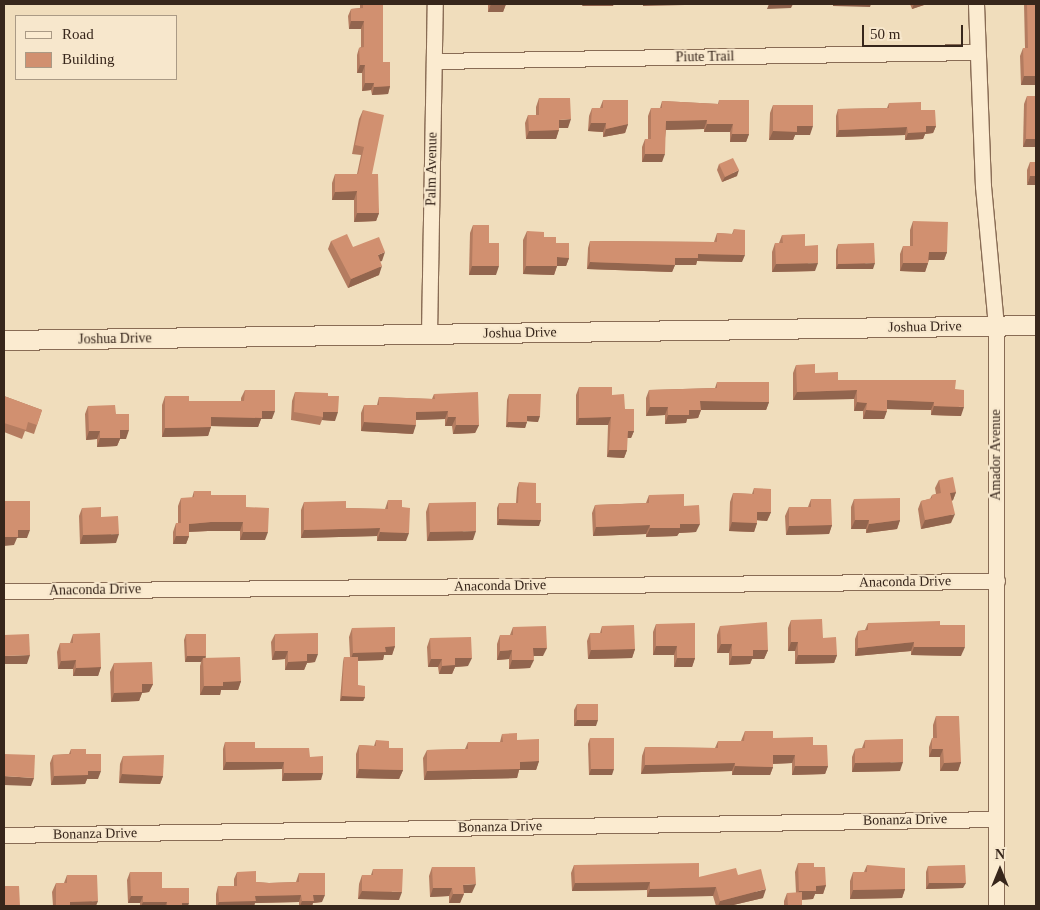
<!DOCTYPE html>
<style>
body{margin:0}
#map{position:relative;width:1040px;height:910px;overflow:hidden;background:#f0ddbc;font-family:"Times New Roman",serif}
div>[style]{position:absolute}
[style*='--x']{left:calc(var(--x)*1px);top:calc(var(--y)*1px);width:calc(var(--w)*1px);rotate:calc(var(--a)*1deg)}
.roads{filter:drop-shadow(1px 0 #896c55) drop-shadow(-1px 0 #896c55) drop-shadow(0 1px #896c55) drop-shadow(0 -1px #896c55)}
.minor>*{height:15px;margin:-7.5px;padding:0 7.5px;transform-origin:7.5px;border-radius:7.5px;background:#fbebd0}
.tertiary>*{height:19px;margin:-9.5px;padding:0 9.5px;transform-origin:9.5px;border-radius:9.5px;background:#fbebd0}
.wall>*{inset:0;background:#b47c60}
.shaded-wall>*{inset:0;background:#92654e}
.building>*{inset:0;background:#d19070}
span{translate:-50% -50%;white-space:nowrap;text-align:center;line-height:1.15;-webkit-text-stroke:4px #f7e7cc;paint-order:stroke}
.street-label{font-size:14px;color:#37261b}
.frame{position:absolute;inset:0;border:5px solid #37261b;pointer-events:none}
.legend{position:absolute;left:15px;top:15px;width:162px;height:65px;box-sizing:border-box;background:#f7e7cc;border:1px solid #aa9a85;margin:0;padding:6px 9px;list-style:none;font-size:15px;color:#37261b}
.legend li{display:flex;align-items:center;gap:10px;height:25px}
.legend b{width:25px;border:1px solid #aa9a85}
.north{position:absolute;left:975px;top:845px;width:50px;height:50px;-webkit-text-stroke:4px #f7e7cc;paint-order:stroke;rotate:0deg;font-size:14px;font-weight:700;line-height:20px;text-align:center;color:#37261b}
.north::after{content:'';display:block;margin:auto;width:18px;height:22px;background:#37261b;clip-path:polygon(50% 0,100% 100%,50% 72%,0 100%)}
.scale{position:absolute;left:862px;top:25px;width:101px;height:22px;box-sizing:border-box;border:2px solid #37261b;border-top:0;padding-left:6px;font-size:15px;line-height:18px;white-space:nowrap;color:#37261b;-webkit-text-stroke:4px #f7e7cc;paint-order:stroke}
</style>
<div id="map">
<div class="roads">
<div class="minor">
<i style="--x:976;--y:4;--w:182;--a:87.8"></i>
<i style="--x:983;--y:186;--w:141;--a:84.7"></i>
<i style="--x:996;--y:326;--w:580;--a:90"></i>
<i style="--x:434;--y:61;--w:542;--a:-0.95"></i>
<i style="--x:429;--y:334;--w:330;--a:-89"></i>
<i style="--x:4;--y:591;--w:993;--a:-0.58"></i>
<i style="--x:4;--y:835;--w:992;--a:-0.92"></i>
</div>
<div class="tertiary">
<i style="--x:4;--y:340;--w:1032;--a:-0.83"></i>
</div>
</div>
<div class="wall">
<i style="clip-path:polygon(360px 4px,383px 4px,383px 62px,390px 86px,388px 94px,372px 95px,371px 90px,362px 91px,362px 73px,357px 73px,357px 55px,359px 48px,361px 47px,361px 29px,349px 29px,348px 16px,351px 9px,360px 8px)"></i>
<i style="clip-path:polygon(488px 4px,506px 4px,503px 12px,488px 12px)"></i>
<i style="clip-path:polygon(910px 4px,927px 4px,912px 9px)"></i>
<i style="clip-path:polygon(1024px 4px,1036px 4px,1036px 85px,1021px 85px,1020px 56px,1023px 48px,1025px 48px)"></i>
<i style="clip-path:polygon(1027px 96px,1036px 96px,1036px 147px,1023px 147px,1024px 104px)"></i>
<i style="clip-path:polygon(539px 98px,568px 128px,559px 128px,556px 139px,526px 139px,525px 123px,528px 115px,536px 115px,536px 107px)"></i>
<i style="clip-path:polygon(603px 100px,628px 124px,625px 133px,603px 137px,603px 132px,588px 131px,589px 116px,592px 108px,600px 108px)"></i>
<i style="clip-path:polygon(719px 100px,749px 134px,746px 142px,730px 142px,730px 132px,704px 132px,704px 129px,666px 130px,662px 162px,642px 162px,642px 147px,645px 139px,648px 139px,648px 116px,651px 108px,660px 108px,662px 101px,718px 104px)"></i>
<i style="clip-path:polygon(889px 103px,921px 110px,936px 126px,933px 133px,925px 134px,923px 139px,905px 140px,905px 135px,836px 137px,836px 116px,838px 109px,887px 108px)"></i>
<i style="clip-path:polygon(773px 105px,810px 135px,795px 135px,793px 140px,769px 140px,770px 113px)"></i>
<i style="clip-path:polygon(363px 110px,372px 174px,379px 213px,376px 221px,354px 222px,354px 200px,332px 200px,332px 183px,335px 174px,357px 174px,361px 155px,352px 154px,359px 119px)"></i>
<i style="clip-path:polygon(1030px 162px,1036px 162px,1027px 185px,1027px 170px)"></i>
<i style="clip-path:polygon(719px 164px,737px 176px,722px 182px,717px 170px)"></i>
<i style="clip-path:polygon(913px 221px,947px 252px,944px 260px,929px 260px,925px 272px,900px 271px,900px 254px,903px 246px,910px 246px,910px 230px)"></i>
<i style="clip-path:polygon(473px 225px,489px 243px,496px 275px,469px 275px,470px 233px)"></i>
<i style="clip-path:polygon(734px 229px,742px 262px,697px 261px,696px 265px,675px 265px,672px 272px,587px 269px,588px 248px,590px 241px,714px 242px,717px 233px,732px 234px)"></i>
<i style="clip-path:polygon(527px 231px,544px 237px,556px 243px,569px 258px,566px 266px,557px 266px,554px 275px,523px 274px,523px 240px)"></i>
<i style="clip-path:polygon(782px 235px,815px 271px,772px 272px,772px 252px,775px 243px,779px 243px)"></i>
<i style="clip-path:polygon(331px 241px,353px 247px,382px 261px,380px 261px,379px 275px,348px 288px,328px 249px)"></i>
<i style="clip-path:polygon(838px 244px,873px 269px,836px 269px,836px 250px)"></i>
<i style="clip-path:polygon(796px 365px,815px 373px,838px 380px,955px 389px,961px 416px,931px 415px,931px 410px,887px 409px,884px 419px,863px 419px,863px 411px,854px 411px,854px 399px,793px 400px,793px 373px)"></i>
<i style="clip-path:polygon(717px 382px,769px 402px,766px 410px,701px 410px,698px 418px,687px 419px,686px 423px,665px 424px,665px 415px,646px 416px,646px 398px,649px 390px,715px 388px)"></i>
<i style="clip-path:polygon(579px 387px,612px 395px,625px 409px,634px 431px,631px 438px,627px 438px,627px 450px,624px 458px,607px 457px,608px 425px,576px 425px,576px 395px)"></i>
<i style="clip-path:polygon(245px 390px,272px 419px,261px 419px,258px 427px,211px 426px,208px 436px,162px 437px,162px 405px,165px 396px,189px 401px,241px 401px,241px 398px)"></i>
<i style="clip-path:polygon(295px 392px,328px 396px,335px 421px,322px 420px,320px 425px,291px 420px,292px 401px)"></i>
<i style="clip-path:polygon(434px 394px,479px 425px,475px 433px,453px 434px,452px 426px,445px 426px,445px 419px,416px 420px,413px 434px,361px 431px,361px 413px,364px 405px,377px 405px,379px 397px,432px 399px)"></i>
<i style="clip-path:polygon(509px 394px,538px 422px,527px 421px,525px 428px,506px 427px,507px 400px)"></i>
<i style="clip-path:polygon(4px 396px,42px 410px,34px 434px,25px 431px,22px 439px,4px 432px)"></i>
<i style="clip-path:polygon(88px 406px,116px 414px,126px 439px,120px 439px,117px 446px,97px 447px,97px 439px,86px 440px,85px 414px)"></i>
<i style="clip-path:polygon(939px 480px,956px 492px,953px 500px,952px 501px,951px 523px,921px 529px,918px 509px,921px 501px,930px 499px,932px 495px,936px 494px,935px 488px)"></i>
<i style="clip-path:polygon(519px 482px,536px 503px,539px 526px,497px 525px,497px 508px,499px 503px,516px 503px,517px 488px)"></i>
<i style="clip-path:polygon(754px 488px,771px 512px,767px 521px,757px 520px,757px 523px,754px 532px,729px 531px,730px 502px,733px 493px,752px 494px)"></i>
<i style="clip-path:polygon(194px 491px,211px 495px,246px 507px,265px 540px,240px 540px,240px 531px,208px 531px,189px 532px,189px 536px,186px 544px,173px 544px,173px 532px,176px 523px,178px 523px,178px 506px,181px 498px,192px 498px)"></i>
<i style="clip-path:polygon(649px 495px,684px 506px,696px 532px,679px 533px,677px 536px,646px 537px,646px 534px,593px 536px,592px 513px,595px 505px,646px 503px)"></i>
<i style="clip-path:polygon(811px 499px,832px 525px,829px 534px,786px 535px,785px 516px,789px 507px,808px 507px)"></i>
<i style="clip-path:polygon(854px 499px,900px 520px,897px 529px,866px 533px,866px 529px,851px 529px,851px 507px)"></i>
<i style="clip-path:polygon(388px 500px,402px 507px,406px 541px,377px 541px,377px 536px,301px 538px,301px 510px,304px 502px,346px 508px,385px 509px)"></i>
<i style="clip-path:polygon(429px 503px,473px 540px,427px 541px,426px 512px)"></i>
<i style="clip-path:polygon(82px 508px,101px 517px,116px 543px,80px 544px,79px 516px)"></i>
<i style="clip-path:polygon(791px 620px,823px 638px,837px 655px,834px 663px,795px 664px,795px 651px,788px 651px,788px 628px)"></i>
<i style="clip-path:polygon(868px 623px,940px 625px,961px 656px,911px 655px,911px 651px,855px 656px,855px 639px,858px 631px,865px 630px)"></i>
<i style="clip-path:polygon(656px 624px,695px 658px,692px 667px,674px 667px,674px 655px,653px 655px,653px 632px)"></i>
<i style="clip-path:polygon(602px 626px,635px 649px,632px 658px,588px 659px,587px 641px,590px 633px,600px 633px)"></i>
<i style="clip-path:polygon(720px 626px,768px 650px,764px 659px,752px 659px,750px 664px,729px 665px,729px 653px,717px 653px,717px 635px)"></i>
<i style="clip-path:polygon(513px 627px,543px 656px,534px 656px,530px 668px,509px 669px,509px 659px,497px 660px,497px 644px,500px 635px,510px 635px)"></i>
<i style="clip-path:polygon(352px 628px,395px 646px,392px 655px,384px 655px,383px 660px,358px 661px,358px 685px,365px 697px,363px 701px,340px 701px,343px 662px,344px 657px,350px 657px,349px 637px)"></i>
<i style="clip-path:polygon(73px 634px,101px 667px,98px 676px,73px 676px,73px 669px,58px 669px,57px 652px,60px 643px,70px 643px)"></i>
<i style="clip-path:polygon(186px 634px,206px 658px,241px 681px,238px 690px,221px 690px,220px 695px,200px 695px,200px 666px,201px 662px,185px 662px,184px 640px)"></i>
<i style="clip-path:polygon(275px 634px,315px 662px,307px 663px,304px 670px,285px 670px,285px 659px,272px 660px,271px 642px)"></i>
<i style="clip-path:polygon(430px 638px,468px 666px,455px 667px,452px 674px,439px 674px,438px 667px,428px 667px,427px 647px)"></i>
<i style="clip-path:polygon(114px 663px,153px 684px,149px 692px,142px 693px,139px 701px,111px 702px,110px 672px)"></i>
<i style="clip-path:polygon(577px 704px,596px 726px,574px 726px,574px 710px)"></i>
<i style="clip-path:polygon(936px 716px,961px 762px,958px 771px,940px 771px,940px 757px,929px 757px,929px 747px,932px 738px,933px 738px,933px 725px)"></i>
<i style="clip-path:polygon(745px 731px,773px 738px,813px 745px,828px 766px,825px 774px,792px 775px,792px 763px,773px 764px,773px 767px,770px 775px,732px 775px,732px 771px,641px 774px,642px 756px,645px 747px,715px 748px,718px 741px,741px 741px)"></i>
<i style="clip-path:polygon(502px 734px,517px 740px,539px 761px,536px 770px,519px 770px,517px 778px,424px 780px,423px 758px,427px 750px,465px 749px,468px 742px,500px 742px)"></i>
<i style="clip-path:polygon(590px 738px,612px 775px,589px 775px,588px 744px)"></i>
<i style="clip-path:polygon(376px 740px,389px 748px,403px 770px,399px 779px,356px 778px,356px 754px,359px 745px,374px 746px)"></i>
<i style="clip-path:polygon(865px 740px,900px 771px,852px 772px,852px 757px,855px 749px,862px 748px)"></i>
<i style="clip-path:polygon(225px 742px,255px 748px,310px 757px,321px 780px,282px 781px,282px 769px,223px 770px,223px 749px)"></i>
<i style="clip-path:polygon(71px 749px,86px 754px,98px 779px,87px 779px,85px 784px,51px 785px,50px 763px,53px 755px,69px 754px)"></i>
<i style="clip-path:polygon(123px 756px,163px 776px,160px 784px,119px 783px,120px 764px)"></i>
<i style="clip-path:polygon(798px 863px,814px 867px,826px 885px,823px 894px,815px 894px,813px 899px,802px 900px,802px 906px,784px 906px,784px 901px,787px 893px,796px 893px,795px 872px)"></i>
<i style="clip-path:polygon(574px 865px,699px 877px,738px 875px,763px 898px,729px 906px,716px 906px,713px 896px,647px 897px,647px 890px,572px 891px,571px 873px)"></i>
<i style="clip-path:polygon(867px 865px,905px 889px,902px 898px,850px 899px,850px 881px,853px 872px,864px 872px)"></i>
<i style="clip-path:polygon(928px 866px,963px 888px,926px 889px,926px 872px)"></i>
<i style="clip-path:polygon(432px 867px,472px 893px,464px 893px,460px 903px,449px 903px,449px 896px,430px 897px,429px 876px)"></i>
<i style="clip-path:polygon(373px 869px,399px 900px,358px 899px,359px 884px,362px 875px,371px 875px)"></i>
<i style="clip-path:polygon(130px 872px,162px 888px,188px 906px,140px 906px,140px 903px,128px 903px,127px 880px)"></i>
<i style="clip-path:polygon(237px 872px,256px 882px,269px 883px,296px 882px,299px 873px,322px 902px,313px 903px,312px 906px,299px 906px,299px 902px,255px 903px,254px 906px,216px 906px,216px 894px,218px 886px,234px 886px,234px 879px)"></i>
<i style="clip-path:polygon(67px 875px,96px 906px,53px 906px,52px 892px,56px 883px,64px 883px)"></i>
</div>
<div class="shaded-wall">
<i style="clip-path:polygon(491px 4px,506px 4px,503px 12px,488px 12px)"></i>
<i style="clip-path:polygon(583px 4px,614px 4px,613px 6px,582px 6px)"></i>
<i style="clip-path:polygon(643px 4px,685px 4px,685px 5px,643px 6px)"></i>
<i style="clip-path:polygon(769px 4px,793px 4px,791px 8px,767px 9px)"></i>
<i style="clip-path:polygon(833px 4px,871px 4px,870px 7px,833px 6px)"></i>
<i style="clip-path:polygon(914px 4px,927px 4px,912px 9px)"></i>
<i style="clip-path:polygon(351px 21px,364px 21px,361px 29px,349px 29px)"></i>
<i style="clip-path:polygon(360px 65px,365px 65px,362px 73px,357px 73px)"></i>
<i style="clip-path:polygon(1024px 76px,1036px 76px,1036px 85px,1021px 85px)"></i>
<i style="clip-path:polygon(365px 83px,374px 83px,371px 90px,362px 91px)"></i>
<i style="clip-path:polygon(390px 86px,388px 94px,372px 95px,374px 87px)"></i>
<i style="clip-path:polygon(571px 119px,568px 128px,556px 128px,559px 120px)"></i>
<i style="clip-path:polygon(707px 120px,704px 129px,663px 130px,666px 121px)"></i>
<i style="clip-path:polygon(591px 123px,606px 123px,603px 132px,588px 131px)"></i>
<i style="clip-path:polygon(628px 124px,625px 133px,603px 137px,606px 129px)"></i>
<i style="clip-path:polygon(707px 124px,733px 124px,730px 132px,704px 132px)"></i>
<i style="clip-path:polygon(797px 126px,813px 126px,810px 135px,795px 135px,793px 140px,769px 140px,773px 131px)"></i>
<i style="clip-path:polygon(926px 126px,936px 126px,933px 133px,925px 134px,923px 139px,905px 140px,908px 133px)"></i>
<i style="clip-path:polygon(907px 127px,905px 135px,836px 137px,839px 130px)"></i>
<i style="clip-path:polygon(559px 130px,556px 139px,526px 139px,529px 131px)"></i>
<i style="clip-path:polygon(732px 134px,749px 134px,746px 142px,730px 142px)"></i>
<i style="clip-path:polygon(1026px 139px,1036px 139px,1036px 147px,1023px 147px)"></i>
<i style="clip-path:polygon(645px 154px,665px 154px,662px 162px,642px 162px)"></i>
<i style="clip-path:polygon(739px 170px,737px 176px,722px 182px,725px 177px)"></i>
<i style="clip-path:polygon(1030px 176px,1036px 176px,1036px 185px,1027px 185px)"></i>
<i style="clip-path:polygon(357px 191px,354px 200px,332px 200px,335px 192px)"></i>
<i style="clip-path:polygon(357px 213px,379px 213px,376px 221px,354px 222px)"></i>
<i style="clip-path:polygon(385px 252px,382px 261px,375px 263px,378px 255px)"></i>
<i style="clip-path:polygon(929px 252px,947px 252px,944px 260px,926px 260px)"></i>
<i style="clip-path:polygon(698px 254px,745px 255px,742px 262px,697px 261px,696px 265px,672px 265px,675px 258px)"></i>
<i style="clip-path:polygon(557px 257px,569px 258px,566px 266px,554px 266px)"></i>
<i style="clip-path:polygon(590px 262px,675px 265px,672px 272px,587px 269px)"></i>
<i style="clip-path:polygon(818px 263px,815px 271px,772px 272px,776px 264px)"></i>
<i style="clip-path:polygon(875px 263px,873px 269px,836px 269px,838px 264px)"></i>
<i style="clip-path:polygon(903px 263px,928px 263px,925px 272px,900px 271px)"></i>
<i style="clip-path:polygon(382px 266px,379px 275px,348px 288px,351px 279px)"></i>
<i style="clip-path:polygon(472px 266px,499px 266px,496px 275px,469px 275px)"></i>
<i style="clip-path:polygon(526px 266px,557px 266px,554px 275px,523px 274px)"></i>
<i style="clip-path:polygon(857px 390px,854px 399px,793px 400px,797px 392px)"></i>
<i style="clip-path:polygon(887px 400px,934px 402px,931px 410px,884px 409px)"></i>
<i style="clip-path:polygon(700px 401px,769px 402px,766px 410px,697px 410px)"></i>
<i style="clip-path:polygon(857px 402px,867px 403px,863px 411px,854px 411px)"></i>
<i style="clip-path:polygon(934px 406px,964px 407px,961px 416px,931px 415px)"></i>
<i style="clip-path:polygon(650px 407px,668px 407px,665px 415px,646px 416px)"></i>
<i style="clip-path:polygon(689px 410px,701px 410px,698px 418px,687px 419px,686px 423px,665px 424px,668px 415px)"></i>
<i style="clip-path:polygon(866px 410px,887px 411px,884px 419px,863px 419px)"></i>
<i style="clip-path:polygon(262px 411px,275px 411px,272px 419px,261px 419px,258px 427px,208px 426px,211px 417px)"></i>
<i style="clip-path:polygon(448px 411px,445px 419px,413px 420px,416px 412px)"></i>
<i style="clip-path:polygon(323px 412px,338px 412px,335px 421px,322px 420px,323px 417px)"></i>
<i style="clip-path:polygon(527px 416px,540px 416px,538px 422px,525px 421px)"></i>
<i style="clip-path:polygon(448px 417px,456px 417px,452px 426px,445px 426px)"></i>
<i style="clip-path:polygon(611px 417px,608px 425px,576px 425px,579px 418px)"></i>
<i style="clip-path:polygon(364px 422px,416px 425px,413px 434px,361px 431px)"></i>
<i style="clip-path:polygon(508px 422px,527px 422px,525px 428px,506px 427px)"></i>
<i style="clip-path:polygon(456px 425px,479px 425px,475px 433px,453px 434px)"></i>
<i style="clip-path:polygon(211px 427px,208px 436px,162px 437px,165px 428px)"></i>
<i style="clip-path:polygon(120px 430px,129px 430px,126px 439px,120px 439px,117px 446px,97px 447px,100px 438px)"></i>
<i style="clip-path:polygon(89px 431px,100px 431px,97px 439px,86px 440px)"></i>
<i style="clip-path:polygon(628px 431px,634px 431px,631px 438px,625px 438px)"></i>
<i style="clip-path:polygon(609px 450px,627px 450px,624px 458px,607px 457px)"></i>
<i style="clip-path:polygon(956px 492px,953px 500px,947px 502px,950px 493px)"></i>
<i style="clip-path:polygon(757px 512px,771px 512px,767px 521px,754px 520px)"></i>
<i style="clip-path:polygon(955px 514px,951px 523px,921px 529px,925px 520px)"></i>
<i style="clip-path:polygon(499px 519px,541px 520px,539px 526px,497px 525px)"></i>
<i style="clip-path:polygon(855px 520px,869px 520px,866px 529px,851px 529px)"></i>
<i style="clip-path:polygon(900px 520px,897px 529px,866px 533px,869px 524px)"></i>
<i style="clip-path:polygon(211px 522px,243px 522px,240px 531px,208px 531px,186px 532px,189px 524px)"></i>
<i style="clip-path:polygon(732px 522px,757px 523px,754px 532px,729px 531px)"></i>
<i style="clip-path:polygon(680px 524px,700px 524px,696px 532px,679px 533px,677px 536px,646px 537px,650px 528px)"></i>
<i style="clip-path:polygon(650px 525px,646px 534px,593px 536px,596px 527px)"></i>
<i style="clip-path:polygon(832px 525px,829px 534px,786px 535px,789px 526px)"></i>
<i style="clip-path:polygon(380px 528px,377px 536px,301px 538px,304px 530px)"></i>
<i style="clip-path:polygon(18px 530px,30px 530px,27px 538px,17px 538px,14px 545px,4px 546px,4px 537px)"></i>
<i style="clip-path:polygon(476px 531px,473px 540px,427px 541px,430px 532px)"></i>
<i style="clip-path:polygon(243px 532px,268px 532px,265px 540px,240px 540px)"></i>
<i style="clip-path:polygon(380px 532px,409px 533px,406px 541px,377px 541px)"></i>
<i style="clip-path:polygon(119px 534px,116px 543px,80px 544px,83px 535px)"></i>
<i style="clip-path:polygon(176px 536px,189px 536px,186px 544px,173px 544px)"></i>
<i style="clip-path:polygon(791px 642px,798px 642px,795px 651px,788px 651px)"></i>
<i style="clip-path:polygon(914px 642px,911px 651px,855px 656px,858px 648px)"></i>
<i style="clip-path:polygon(721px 644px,732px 644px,729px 653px,717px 653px)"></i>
<i style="clip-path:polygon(395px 646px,392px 655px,384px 655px,383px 660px,350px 661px,353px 653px,385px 647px)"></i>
<i style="clip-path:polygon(656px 646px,677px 646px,674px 655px,653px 655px)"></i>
<i style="clip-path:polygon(914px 647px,965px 647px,961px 656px,911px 655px)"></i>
<i style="clip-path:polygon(533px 648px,547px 648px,543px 656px,530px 656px)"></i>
<i style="clip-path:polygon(635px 649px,632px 658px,588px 659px,591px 650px)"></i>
<i style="clip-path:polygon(512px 650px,509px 659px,497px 660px,500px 651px)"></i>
<i style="clip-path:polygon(753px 650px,768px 650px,764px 659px,752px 659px,750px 664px,729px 665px,732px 656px)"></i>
<i style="clip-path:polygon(275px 651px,288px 651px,285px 659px,272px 660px)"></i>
<i style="clip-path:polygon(307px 654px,318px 654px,315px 662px,307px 663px,304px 670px,285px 670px,288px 662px)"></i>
<i style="clip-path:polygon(30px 655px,27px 664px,4px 664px,4px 656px)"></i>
<i style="clip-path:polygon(798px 655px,837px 655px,834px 663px,795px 664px)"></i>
<i style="clip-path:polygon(187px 656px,206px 656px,204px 662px,203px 658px,201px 662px,185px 662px)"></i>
<i style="clip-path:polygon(455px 658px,472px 658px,468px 666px,455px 667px,452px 674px,439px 674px,442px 666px)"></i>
<i style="clip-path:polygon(677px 658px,695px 658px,692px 667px,674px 667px)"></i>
<i style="clip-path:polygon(431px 659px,442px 659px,438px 667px,428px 667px)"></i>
<i style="clip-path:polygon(76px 660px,73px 669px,58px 669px,61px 661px)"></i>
<i style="clip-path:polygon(512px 660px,534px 660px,530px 668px,509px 669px)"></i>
<i style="clip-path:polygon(101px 667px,98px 676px,73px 676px,76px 668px)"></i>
<i style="clip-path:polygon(241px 681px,238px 690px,221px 690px,220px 695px,200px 695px,204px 686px,223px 682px)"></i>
<i style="clip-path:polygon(142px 684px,153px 684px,149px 692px,142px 693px,139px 701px,111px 702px,114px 693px)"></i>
<i style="clip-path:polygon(342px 696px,365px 697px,363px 701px,340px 701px)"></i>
<i style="clip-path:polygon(577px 720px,598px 720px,596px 726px,574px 726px)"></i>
<i style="clip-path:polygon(932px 749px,943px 749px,940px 757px,929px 757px)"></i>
<i style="clip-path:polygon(773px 755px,795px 755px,792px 763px,770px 764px)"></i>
<i style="clip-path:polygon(539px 761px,536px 770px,519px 770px,517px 778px,424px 780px,427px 771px,520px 762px)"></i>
<i style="clip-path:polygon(226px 762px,284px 762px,282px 769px,223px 770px)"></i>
<i style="clip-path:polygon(903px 762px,900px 771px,852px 772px,855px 763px)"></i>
<i style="clip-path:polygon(961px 762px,958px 771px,940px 771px,944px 763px)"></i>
<i style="clip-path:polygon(735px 763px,732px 771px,641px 774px,645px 765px)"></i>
<i style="clip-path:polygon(735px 766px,773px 767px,770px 775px,732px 775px)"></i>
<i style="clip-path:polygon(795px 766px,828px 766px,825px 774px,792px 775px)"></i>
<i style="clip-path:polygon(359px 769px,403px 770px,399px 779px,356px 778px)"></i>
<i style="clip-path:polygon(591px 769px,614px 769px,612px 775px,589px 775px)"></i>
<i style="clip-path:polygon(88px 771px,101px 771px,98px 779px,87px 779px,85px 784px,51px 785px,54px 776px)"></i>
<i style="clip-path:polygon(284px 773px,323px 773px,321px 780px,282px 781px)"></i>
<i style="clip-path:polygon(122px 774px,163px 776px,160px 784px,119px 783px)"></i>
<i style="clip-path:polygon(4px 776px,34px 778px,31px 786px,4px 785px)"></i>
<i style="clip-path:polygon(650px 882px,647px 890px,572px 891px,575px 883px)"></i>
<i style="clip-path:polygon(929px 883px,966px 883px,963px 888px,926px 889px)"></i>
<i style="clip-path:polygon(476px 884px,472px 893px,460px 893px,463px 885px)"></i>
<i style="clip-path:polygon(826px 885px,823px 894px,815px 894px,813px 899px,796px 900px,799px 891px,816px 886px)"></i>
<i style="clip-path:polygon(716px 887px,713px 896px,647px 897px,650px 889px)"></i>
<i style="clip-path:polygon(433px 888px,452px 888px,449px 896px,430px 897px)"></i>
<i style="clip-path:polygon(766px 889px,763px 898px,729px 906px,718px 906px,720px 901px)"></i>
<i style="clip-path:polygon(905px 889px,902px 898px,850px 899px,853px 890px)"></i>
<i style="clip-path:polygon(362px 891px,402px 892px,399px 900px,358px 899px)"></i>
<i style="clip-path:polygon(453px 894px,464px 894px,460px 903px,449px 903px)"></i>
<i style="clip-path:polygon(301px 895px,299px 902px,255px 903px,254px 906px,217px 906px,219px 902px,255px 896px)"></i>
<i style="clip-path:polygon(313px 895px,325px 895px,322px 902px,313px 903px,312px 906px,300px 906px,302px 901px)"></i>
<i style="clip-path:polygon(131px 896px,143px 896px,140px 903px,128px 903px)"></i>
<i style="clip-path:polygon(98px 901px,96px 906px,68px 906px,70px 902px)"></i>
<i style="clip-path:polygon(143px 902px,167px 902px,165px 906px,141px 906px)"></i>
<i style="clip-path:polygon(182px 903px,189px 903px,188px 906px,181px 906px)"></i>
</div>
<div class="building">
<i style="clip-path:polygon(363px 4px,383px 4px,383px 62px,390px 62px,390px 86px,374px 87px,374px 83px,365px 83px,365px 65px,360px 65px,359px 48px,364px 47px,364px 21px,351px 21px,351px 9px,363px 8px)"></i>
<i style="clip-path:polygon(1027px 4px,1036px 4px,1036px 76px,1024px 76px,1023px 48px,1028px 48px)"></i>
<i style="clip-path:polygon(1027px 96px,1036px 96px,1036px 139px,1026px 139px)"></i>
<i style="clip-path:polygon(539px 98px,570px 98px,571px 119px,559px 120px,559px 130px,529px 131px,528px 115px,539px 115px)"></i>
<i style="clip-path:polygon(603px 100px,628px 100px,628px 124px,606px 129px,606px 123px,591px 123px,592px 108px,603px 108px)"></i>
<i style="clip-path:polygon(719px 100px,749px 100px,749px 134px,732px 134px,733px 124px,707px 124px,707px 120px,666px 121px,665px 154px,645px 154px,645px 139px,651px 139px,651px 108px,662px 108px,662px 101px,719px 104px)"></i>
<i style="clip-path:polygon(921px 102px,921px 110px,935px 110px,936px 126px,926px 126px,926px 132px,908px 133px,907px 127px,839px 130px,838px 109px,889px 108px,889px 103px)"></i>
<i style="clip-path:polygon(773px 105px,813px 105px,813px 126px,797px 126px,797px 132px,773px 131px)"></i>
<i style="clip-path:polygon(363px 110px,384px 115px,372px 174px,378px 174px,379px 213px,357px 213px,357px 191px,335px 192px,335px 174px,358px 174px,364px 147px,355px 145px)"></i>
<i style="clip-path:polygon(733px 158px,739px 170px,725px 177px,719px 164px)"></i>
<i style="clip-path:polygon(1030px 162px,1036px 162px,1036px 176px,1030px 176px)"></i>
<i style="clip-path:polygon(913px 221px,948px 222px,947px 252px,929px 252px,928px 263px,903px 263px,903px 246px,913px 246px)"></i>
<i style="clip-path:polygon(473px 225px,489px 225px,489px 243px,499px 243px,499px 266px,472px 266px)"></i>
<i style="clip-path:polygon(734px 229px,745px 230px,745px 255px,698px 254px,698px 258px,675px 258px,675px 265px,590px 262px,590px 241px,717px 242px,717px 233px,733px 234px)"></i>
<i style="clip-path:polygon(527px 231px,544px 232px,544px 237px,556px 237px,556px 243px,569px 243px,569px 258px,557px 257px,557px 266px,526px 266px)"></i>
<i style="clip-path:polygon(347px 234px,353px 247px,379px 237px,385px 252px,378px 255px,382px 266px,351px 279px,331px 241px)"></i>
<i style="clip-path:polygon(805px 234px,805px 246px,818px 245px,818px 263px,776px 264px,775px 243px,783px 243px,782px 235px)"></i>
<i style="clip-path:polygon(874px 243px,875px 263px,838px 264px,838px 244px)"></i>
<i style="clip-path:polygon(815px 364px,815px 373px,838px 372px,838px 380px,956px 380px,955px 389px,964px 390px,964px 407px,934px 406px,934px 402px,887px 400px,887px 411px,866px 410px,867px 403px,857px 402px,857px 390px,797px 392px,796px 365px)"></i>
<i style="clip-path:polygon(717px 382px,769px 382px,769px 402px,700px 401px,701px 410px,689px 410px,689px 415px,668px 415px,668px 407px,650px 407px,649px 390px,717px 388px)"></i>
<i style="clip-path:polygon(579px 387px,612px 387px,612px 395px,624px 394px,625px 409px,634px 409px,634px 431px,628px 431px,627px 450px,609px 450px,611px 417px,579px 418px)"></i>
<i style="clip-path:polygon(245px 390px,275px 390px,275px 411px,262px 411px,262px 418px,211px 417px,211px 427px,165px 428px,165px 396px,189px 396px,189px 401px,244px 401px)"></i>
<i style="clip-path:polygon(295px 392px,328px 393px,328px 396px,339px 396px,338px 412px,323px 412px,323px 417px,294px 412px)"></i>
<i style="clip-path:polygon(478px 392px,479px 425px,456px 425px,456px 417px,448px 417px,448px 411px,416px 412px,416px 425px,364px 422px,364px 405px,379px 405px,379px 397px,435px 399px,434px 394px)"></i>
<i style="clip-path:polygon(509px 394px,541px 394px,540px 416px,527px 416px,527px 422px,508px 422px)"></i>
<i style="clip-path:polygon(4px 396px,42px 410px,37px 425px,28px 422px,26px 430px,4px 423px)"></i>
<i style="clip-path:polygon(115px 405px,116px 414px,129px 414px,129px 430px,120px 430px,120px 438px,100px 438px,100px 431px,89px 431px,88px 406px)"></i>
<i style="clip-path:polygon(953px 477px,956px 492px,950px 493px,955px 514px,925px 520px,921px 501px,932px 498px,932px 495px,941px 493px,939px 480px)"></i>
<i style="clip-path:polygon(519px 482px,536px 483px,536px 503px,541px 503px,541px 520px,499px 519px,499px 503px,518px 503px)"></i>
<i style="clip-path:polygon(754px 488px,771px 489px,771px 512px,757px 512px,757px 523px,732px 522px,733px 493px,754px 494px)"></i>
<i style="clip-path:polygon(194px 491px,211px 491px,211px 495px,246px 495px,246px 507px,269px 508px,268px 532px,243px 532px,243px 522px,211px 522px,189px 524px,189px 536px,176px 536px,176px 523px,181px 523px,181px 498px,194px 497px)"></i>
<i style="clip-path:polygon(684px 494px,684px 506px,699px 505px,700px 524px,680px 524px,680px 528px,650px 528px,650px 525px,596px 527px,595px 505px,649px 503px,649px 495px)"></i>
<i style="clip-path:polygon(900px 498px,900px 520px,869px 524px,869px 520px,855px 520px,854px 499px)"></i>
<i style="clip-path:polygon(811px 499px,831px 499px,832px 525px,789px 526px,789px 507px,811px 507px)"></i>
<i style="clip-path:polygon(388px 500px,402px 500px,402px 507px,410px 508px,409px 533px,380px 532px,380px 528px,304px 530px,304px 502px,346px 501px,346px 508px,388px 509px)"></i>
<i style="clip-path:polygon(4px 501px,30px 501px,30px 530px,18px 530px,18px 537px,4px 537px)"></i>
<i style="clip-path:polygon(476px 502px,476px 531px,430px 532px,429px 503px)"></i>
<i style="clip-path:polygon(101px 507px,101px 517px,118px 516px,119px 534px,83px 535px,82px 508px)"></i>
<i style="clip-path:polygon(822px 619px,823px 638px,836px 637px,837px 655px,798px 655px,798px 642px,791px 642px,791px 620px)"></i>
<i style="clip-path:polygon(940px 621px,940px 625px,965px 625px,965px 647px,914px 647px,914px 642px,858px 648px,858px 631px,868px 630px,868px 623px)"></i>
<i style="clip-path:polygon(767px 622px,768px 650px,753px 650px,753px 656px,732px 656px,732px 644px,721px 644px,720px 626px)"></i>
<i style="clip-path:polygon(695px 623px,695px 658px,677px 658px,677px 646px,656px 646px,656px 624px)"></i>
<i style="clip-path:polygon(634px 625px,635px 649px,591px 650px,590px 633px,602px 633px,602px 626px)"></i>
<i style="clip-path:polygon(546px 626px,547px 648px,533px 648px,534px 660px,512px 660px,512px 650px,500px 651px,500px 635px,513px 635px,513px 627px)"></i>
<i style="clip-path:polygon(395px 627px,395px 646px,385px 647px,386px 652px,353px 653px,352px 628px)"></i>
<i style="clip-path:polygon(100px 633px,101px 667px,76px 668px,76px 660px,61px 661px,60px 643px,73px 643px,73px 634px)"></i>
<i style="clip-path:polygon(318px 633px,318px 654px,307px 654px,307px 661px,288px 662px,288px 651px,275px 651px,275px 634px)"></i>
<i style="clip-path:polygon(29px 634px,30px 655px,4px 656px,4px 635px)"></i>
<i style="clip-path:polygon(186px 634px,206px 634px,206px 656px,187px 656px)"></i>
<i style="clip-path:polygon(471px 637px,472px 658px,455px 658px,455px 665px,442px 666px,442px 659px,431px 659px,430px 638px)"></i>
<i style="clip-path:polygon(240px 657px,241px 681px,223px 682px,223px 686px,204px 686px,203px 658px)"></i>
<i style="clip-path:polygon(344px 657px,358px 657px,358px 685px,365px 686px,365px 697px,342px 696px)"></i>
<i style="clip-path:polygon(152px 662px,153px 684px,142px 684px,142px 692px,114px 693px,114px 663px)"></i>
<i style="clip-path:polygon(577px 704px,598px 704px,598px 720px,577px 720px)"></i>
<i style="clip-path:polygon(936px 716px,959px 716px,961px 762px,944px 763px,943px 749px,932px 749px,932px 738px,937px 738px)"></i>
<i style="clip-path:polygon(745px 731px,773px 731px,773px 738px,813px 737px,813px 745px,827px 745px,828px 766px,795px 766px,795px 755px,773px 755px,773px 767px,735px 766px,735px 763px,645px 765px,645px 747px,718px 748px,718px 741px,744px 741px)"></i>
<i style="clip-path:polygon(517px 733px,517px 740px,539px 739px,539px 761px,520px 762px,520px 769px,427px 771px,427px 750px,468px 749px,468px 742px,503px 742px,502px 734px)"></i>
<i style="clip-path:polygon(590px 738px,614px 738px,614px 769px,591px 769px)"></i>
<i style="clip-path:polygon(903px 739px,903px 762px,855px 763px,855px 749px,865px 748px,865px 740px)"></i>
<i style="clip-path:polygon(376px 740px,389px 741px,389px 748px,403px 748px,403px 770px,359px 769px,359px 745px,376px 746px)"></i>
<i style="clip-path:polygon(225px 742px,255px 742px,255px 748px,309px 748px,310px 757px,323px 756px,323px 773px,284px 773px,284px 762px,226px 762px)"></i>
<i style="clip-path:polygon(71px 749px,86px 749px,86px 754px,101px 754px,101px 771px,88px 771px,88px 775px,54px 776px,53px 755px,71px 754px)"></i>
<i style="clip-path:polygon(4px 754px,35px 755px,34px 778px,4px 776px)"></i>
<i style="clip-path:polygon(164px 755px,163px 776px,122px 774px,123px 756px)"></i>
<i style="clip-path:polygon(699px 863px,699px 877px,736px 868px,738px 875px,761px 869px,766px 889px,720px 901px,716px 887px,650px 889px,650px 882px,575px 883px,574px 865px)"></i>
<i style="clip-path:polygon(798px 863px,814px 863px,814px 867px,825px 867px,826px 885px,816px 886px,816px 891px,799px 891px)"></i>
<i style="clip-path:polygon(867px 865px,905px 868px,905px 889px,853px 890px,853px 872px,867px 872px)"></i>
<i style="clip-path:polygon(965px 865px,966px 883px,929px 883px,928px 866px)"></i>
<i style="clip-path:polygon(432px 867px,475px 867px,476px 884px,463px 885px,464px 894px,453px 894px,452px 888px,433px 888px)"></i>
<i style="clip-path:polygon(373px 869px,403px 869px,402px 892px,362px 891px,362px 875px,373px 875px)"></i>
<i style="clip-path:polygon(256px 871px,256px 882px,269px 883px,299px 882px,299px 873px,325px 873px,325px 895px,313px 895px,314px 901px,302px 901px,301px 895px,255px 896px,256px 901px,219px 902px,218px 886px,237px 886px,237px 872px)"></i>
<i style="clip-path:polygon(130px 872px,162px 872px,162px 888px,189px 888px,189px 903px,182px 903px,182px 906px,167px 906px,167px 902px,143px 902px,143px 896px,131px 896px)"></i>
<i style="clip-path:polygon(4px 875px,5px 875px,5px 886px,19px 886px,20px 906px,4px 906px)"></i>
<i style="clip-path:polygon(67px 875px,97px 875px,98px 901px,70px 902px,70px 906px,56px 906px,56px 883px,67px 883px)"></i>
<i style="clip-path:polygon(802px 892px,802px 906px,788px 906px,787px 893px)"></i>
</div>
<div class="street-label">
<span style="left:705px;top:57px;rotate:-1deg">Piute Trail</span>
<span style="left:432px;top:169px;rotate:-89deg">Palm Avenue</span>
<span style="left:925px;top:327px;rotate:-1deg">Joshua Drive</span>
<span style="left:520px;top:333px;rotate:-1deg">Joshua Drive</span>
<span style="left:115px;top:339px;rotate:-1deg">Joshua Drive</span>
<span style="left:996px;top:455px;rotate:-90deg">Amador Avenue</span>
<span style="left:905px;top:582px;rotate:-1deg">Anaconda Drive</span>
<span style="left:500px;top:586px;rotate:-1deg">Anaconda Drive</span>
<span style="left:95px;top:590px;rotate:-1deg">Anaconda Drive</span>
<span style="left:905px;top:820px;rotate:-1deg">Bonanza Drive</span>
<span style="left:500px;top:827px;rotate:-1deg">Bonanza Drive</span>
<span style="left:95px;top:834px;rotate:-1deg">Bonanza Drive</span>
</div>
<div class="frame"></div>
<ul class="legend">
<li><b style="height:6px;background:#fbebd0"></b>Road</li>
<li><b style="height:14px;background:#d19070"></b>Building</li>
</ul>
<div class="north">N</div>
<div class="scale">50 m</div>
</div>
